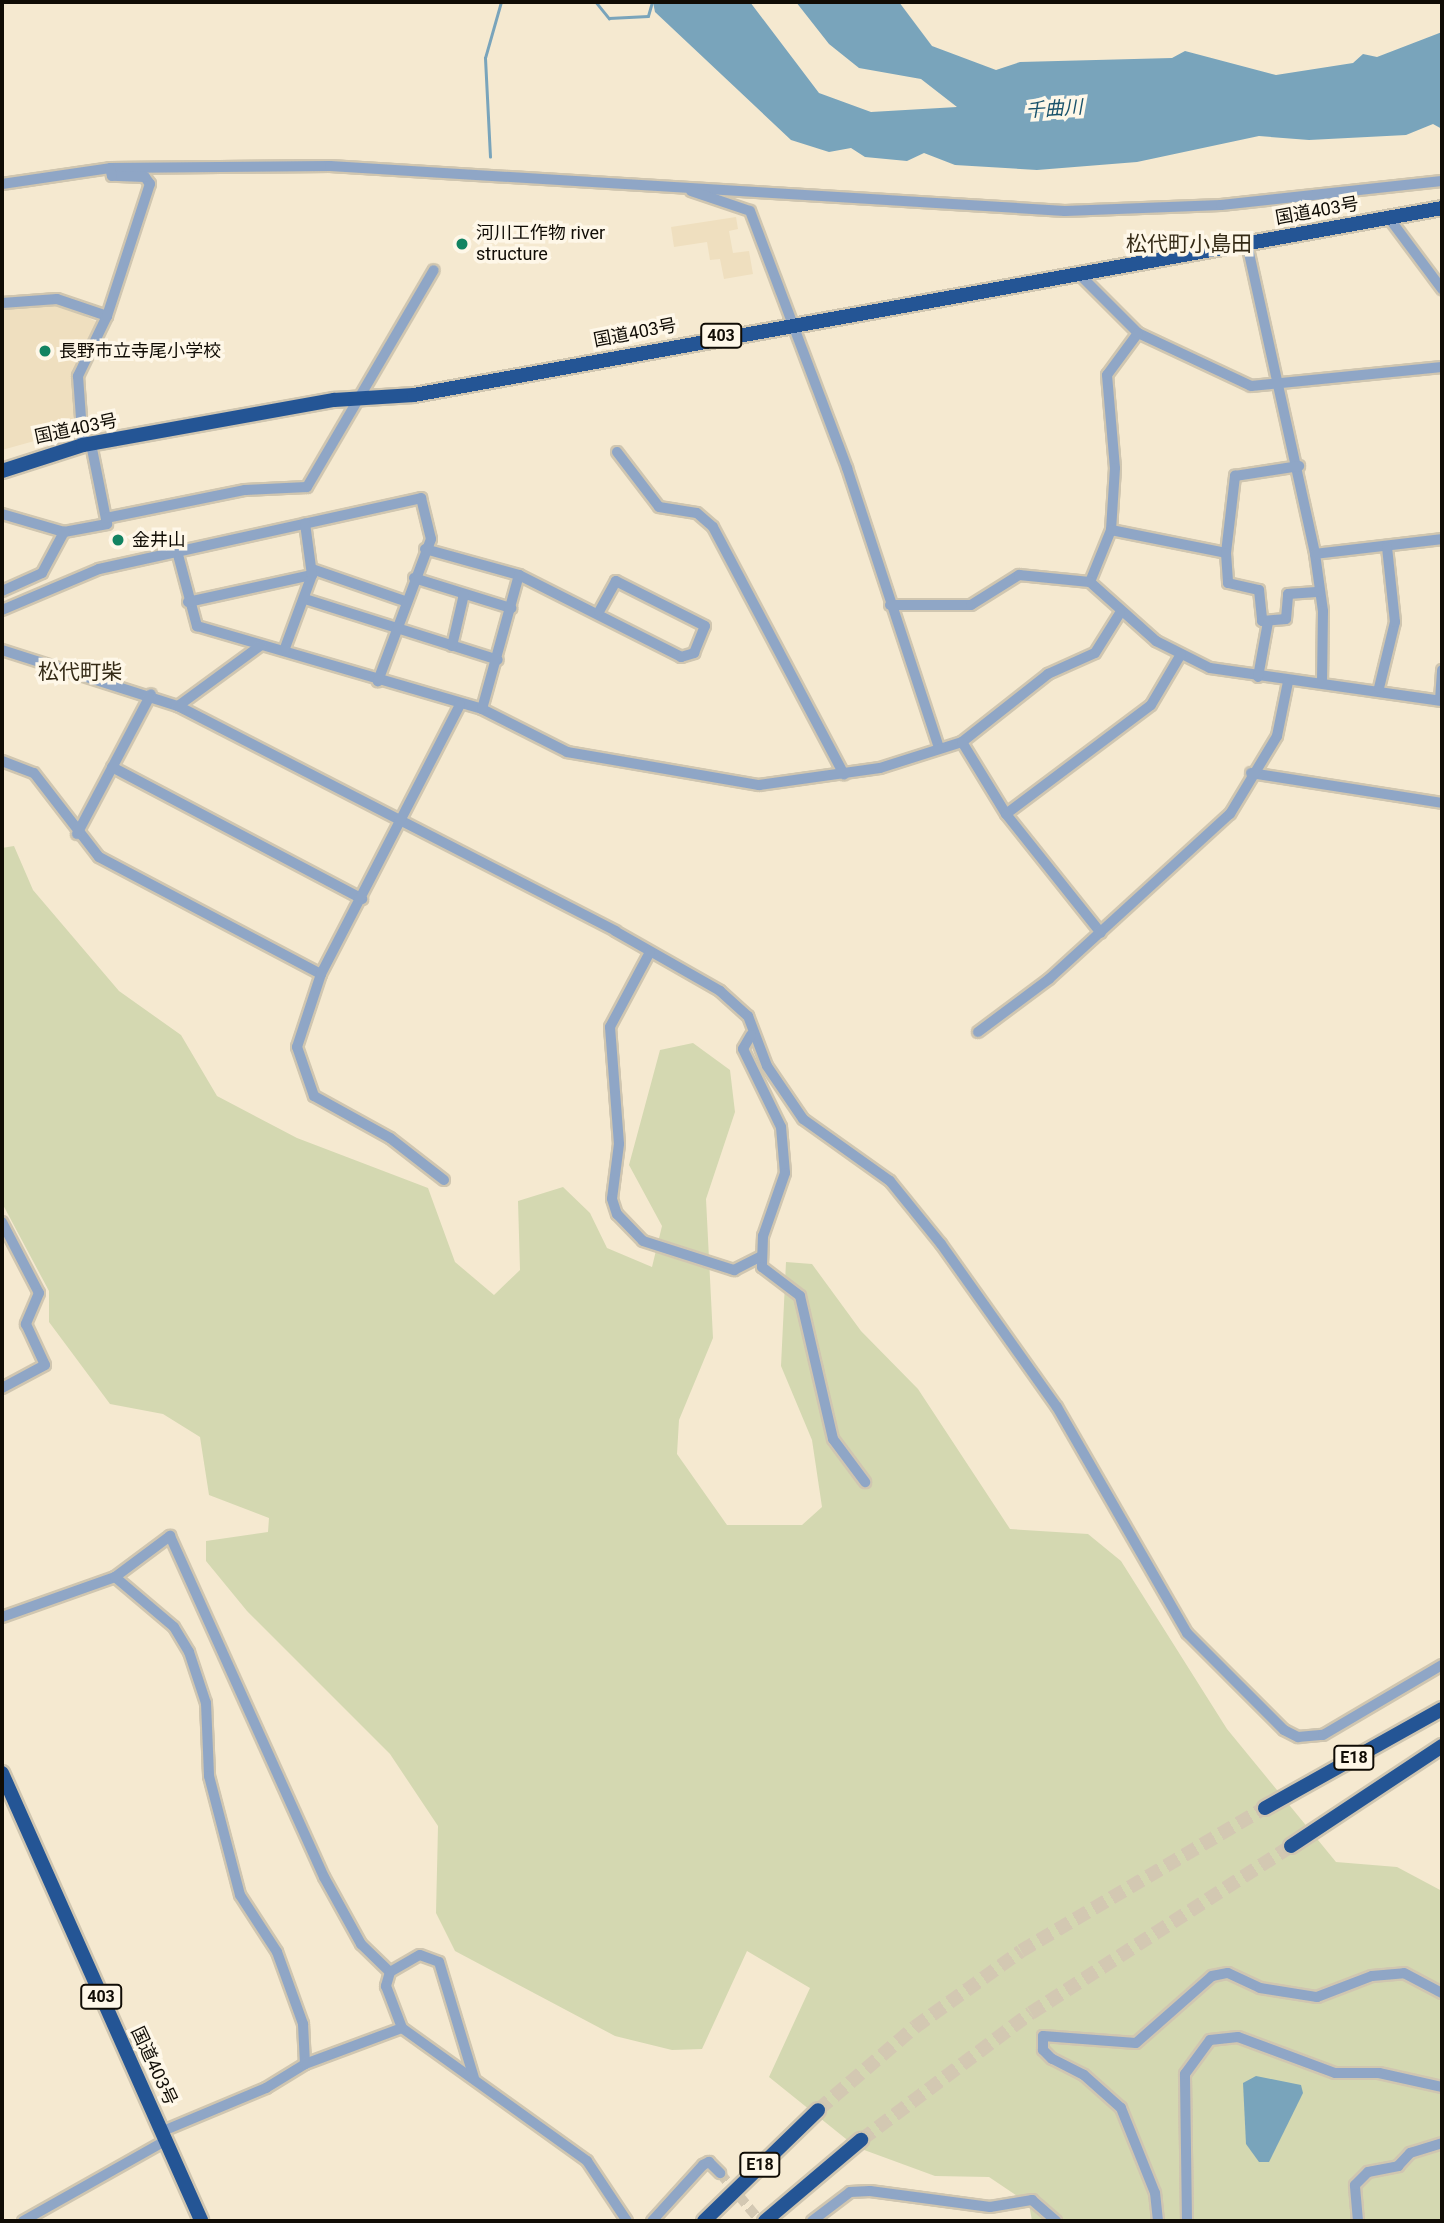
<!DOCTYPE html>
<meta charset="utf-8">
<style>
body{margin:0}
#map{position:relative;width:1444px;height:2223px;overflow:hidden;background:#f5e9d0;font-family:Roboto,"Noto Sans JP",sans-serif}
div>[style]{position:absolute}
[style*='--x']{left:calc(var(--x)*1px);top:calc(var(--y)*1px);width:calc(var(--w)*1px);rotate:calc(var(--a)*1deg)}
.built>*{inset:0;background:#efdfbf}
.green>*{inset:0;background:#d4d8b1}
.water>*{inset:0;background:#79a4bb}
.stream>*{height:2.5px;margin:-1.25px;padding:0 1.25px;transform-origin:1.25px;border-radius:1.25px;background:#79a4bb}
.minor-tunnel>*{height:10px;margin-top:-5px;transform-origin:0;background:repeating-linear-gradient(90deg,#d3c8b2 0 10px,transparent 0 15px)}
.highway-tunnel>*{height:14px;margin-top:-7px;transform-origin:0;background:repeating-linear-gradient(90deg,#d3c8b2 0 14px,transparent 0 21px)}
.roads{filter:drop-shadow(2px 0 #d0c6b0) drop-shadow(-2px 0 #d0c6b0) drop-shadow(0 2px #d0c6b0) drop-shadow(0 -2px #d0c6b0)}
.minor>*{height:10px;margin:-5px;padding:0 5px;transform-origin:5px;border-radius:5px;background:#8fa6c6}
.highway>*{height:14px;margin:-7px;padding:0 7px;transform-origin:7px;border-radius:7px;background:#245595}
.dots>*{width:19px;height:19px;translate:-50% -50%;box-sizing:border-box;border:4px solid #fef7e8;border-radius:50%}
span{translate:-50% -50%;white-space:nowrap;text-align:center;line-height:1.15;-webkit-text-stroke:7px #fef7e8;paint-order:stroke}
.shield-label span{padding:2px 5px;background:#fef7e8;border:2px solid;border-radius:5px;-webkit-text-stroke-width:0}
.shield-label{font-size:16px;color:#100c05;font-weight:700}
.street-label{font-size:18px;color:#100c05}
.poi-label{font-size:18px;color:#100c05}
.left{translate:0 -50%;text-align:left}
.water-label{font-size:19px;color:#1a526b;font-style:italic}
.quarter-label{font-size:21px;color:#332915}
.frame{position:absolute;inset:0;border:4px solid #100c05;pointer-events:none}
</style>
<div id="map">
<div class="built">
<i style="clip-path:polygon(736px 217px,738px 229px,729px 231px,733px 253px,749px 251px,753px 274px,724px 279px,720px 259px,710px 260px,707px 242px,674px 247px,671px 227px)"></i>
<i style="clip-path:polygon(56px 302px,103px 325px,73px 377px,81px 428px,2px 450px,2px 307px)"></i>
</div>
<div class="green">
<i style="clip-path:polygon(14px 846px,33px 890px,119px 991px,181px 1035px,217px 1096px,297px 1138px,428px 1188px,455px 1262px,494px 1295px,520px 1270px,518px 1201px,563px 1187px,590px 1213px,607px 1248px,652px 1267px,662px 1226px,629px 1165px,660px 1050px,693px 1043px,730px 1070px,735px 1112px,706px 1199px,713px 1338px,679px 1420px,677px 1454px,727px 1525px,802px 1525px,822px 1507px,812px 1440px,781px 1366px,786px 1262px,812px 1264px,861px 1331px,918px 1389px,1010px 1529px,1088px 1534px,1121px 1561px,1227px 1729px,1336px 1862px,1397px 1867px,1442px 1891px,1442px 2221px,1032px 2221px,1029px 2204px,989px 2177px,935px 2176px,856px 2147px,769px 2077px,810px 1988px,747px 1951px,702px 2049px,672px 2050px,615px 2036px,455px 1951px,436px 1913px,438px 1826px,390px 1754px,247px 1611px,206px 1561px,206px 1541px,268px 1532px,269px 1518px,209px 1495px,200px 1437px,163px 1414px,110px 1404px,49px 1322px,49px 1291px,2px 1203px,2px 848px)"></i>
</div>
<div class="water">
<i style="clip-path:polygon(653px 2px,750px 2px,819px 93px,871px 112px,957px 107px,921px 79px,859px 68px,829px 44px,796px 2px,899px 2px,932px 46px,996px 70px,1020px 62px,1172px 58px,1185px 51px,1276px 75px,1353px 63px,1363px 54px,1377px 57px,1442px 32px,1442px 129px,1433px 124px,1406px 135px,1309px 140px,1259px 136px,1137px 162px,1037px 170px,955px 165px,924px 153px,907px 161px,865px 157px,851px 148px,829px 152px,791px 140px,655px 12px)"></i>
<i style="clip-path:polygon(1256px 2076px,1301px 2085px,1303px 2093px,1269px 2162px,1259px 2162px,1246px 2144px,1243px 2083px)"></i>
</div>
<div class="stream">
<i style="--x:596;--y:2;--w:21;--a:51"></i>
<i style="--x:609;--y:18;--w:39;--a:-3"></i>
<i style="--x:648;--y:16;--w:15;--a:-74"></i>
<i style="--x:490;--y:157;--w:99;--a:-92.9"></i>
<i style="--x:485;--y:58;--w:58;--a:-74.1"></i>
</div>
<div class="minor-tunnel">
<i style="--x:720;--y:2173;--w:62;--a:50.2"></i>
</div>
<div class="highway-tunnel">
<i style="--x:818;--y:2110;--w:128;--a:-40.6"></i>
<i style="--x:915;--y:2027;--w:130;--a:-35.6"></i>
<i style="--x:1021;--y:1951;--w:283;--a:-30.4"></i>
<i style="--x:861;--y:2140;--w:212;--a:-36.8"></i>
<i style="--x:1031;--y:2013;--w:309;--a:-32.7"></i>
</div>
<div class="roads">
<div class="minor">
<i style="--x:2;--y:184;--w:109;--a:-8.4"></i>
<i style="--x:110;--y:168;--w:220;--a:-0.5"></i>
<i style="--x:330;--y:166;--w:736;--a:3.5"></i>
<i style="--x:1065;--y:211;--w:156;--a:-2.2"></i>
<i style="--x:1221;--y:205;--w:222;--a:-6.2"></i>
<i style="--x:691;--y:191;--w:62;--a:18.7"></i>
<i style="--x:750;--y:211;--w:275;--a:69.3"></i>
<i style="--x:847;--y:468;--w:294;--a:71.8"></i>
<i style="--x:1389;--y:218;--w:89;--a:53.3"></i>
<i style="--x:1247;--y:244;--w:317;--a:77.6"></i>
<i style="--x:1315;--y:554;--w:58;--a:82"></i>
<i style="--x:1323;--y:611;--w:72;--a:90.8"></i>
<i style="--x:1080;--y:275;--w:82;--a:45"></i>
<i style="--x:1138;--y:333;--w:125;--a:25.1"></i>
<i style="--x:1251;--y:386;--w:192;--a:-5.7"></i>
<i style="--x:2;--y:303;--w:55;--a:-4.2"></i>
<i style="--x:57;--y:299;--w:53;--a:18.8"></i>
<i style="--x:107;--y:316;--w:67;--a:115.8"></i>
<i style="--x:78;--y:376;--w:69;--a:85.9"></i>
<i style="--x:107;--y:316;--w:139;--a:-72"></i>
<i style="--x:150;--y:184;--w:9;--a:-126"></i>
<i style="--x:145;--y:177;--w:33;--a:-178"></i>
<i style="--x:112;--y:176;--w:8;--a:-104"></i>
<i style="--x:1138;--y:333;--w:52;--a:126.4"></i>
<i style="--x:1107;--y:375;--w:93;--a:85.1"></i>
<i style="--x:1115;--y:468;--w:62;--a:93.7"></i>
<i style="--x:1111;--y:530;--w:56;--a:112"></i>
<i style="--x:1090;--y:582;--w:89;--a:41.8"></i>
<i style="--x:1156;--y:641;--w:60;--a:26.6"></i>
<i style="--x:1210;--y:668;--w:234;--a:8.1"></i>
<i style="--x:617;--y:452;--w:69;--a:52.6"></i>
<i style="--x:659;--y:507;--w:38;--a:9"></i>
<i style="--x:697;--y:513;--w:21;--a:41"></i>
<i style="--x:713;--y:527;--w:280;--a:62.1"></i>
<i style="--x:2;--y:514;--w:65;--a:16.2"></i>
<i style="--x:64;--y:532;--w:44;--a:-10.5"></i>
<i style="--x:107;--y:524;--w:82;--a:-101.3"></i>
<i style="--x:106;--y:518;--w:142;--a:-11.4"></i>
<i style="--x:245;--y:490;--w:62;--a:-2.8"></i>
<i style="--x:307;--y:487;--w:251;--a:-59.7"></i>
<i style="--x:1111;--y:530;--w:117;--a:11.3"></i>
<i style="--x:1226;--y:553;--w:78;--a:-83.3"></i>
<i style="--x:1235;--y:476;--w:65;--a:-8.9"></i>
<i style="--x:425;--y:549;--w:98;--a:15.5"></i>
<i style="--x:177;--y:551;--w:78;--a:75.1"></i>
<i style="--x:197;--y:626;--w:297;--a:16.2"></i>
<i style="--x:482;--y:709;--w:95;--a:26.8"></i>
<i style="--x:567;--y:752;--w:195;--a:9.8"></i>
<i style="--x:759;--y:785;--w:122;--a:-8"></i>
<i style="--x:880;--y:768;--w:86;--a:-17.6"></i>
<i style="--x:962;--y:742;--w:110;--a:-38.3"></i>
<i style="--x:1048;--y:674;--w:51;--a:-24.1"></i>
<i style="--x:1095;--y:653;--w:47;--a:-58"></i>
<i style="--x:1226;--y:553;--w:30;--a:86"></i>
<i style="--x:1228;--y:583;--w:32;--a:13"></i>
<i style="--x:1259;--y:590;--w:31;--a:84"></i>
<i style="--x:1262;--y:621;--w:24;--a:-5"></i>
<i style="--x:1286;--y:619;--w:25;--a:-85"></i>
<i style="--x:1288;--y:594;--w:32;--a:-4"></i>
<i style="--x:1315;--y:554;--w:128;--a:-6.7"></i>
<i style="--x:312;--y:569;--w:98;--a:19"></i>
<i style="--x:414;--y:578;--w:102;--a:17.2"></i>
<i style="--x:2;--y:591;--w:44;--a:-24.2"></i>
<i style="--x:42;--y:573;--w:47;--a:-61.8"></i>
<i style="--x:305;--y:599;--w:202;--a:17.5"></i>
<i style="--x:188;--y:602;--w:127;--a:-12.3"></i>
<i style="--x:890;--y:605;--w:81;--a:0"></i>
<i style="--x:971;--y:605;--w:57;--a:-32"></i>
<i style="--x:1019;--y:575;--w:71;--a:5.6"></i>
<i style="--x:2;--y:610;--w:105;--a:-22.9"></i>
<i style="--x:99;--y:569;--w:330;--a:-12.4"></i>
<i style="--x:421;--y:498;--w:42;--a:76.3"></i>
<i style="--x:431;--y:539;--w:152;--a:110.5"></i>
<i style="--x:452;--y:646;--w:53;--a:-77"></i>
<i style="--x:285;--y:648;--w:78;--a:-69.7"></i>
<i style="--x:312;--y:575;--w:52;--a:-97.7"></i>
<i style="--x:2;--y:650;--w:185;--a:17.7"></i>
<i style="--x:178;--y:706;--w:492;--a:27.2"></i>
<i style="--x:615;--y:931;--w:121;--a:29.7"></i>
<i style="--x:720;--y:991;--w:38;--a:42"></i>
<i style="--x:748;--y:1016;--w:53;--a:69.2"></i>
<i style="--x:767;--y:1066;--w:64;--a:55.8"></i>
<i style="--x:803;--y:1119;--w:107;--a:35.5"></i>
<i style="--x:890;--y:1181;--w:81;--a:51"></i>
<i style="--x:941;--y:1244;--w:200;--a:54.6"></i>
<i style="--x:1057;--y:1407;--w:261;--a:60.1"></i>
<i style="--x:1187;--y:1633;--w:137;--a:45"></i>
<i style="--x:1284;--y:1730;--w:16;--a:27"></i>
<i style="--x:1298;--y:1737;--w:25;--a:-5"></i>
<i style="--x:1323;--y:1735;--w:138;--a:-30.5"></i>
<i style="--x:1258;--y:677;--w:56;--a:-79.7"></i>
<i style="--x:1379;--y:688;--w:68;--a:-76.4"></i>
<i style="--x:1395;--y:622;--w:75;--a:-96.1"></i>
<i style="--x:1440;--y:700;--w:30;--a:-86"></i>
<i style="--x:178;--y:706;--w:102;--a:-36.2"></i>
<i style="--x:482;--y:709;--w:139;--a:-74.6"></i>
<i style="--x:519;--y:575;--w:182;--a:26.8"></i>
<i style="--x:681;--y:657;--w:14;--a:-17"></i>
<i style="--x:694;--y:653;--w:29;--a:-68"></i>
<i style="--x:705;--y:626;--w:100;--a:-153.2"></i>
<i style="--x:616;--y:581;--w:35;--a:119"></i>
<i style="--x:962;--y:742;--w:84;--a:58.6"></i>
<i style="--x:1006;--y:814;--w:152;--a:51.4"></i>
<i style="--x:2;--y:761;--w:34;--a:21"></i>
<i style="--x:34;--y:773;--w:106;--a:52.3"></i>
<i style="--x:99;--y:857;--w:251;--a:27.8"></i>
<i style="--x:112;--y:767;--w:283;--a:27.8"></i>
<i style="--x:1251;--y:773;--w:193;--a:8.9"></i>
<i style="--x:1006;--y:814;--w:181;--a:-36.9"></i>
<i style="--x:1151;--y:705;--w:59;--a:-59.5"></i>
<i style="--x:77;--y:834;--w:158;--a:-62.1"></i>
<i style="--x:650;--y:952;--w:85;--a:118.1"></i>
<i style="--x:610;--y:1027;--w:117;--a:85.6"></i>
<i style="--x:619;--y:1144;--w:55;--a:97.3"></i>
<i style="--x:612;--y:1199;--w:16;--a:72"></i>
<i style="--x:617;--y:1214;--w:37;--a:46"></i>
<i style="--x:643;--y:1241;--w:96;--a:17.7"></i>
<i style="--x:734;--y:1270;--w:29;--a:-27"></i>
<i style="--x:978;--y:1032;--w:89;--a:-36.7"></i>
<i style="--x:1049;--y:979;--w:245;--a:-42.4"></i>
<i style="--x:1230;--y:814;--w:91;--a:-58.9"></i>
<i style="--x:1277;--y:736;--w:55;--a:-78.5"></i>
<i style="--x:751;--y:1035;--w:16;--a:120"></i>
<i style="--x:743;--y:1049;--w:87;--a:64"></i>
<i style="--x:781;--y:1127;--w:46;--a:85"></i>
<i style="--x:785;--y:1173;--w:67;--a:109.2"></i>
<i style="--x:763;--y:1236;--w:31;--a:92"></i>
<i style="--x:762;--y:1267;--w:48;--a:37.3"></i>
<i style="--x:800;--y:1296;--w:147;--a:77"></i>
<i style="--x:833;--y:1439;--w:54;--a:53.3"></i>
<i style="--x:444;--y:1180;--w:68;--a:-142.1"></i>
<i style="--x:390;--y:1138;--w:87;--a:-151.1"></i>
<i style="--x:314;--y:1096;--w:52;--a:-109.1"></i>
<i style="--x:297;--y:1047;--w:77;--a:-71.8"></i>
<i style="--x:321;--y:974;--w:303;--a:-62.7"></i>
<i style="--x:2;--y:1222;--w:80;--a:62.5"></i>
<i style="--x:39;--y:1293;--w:34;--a:113"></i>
<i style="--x:26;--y:1324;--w:45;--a:65.1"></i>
<i style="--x:45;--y:1365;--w:49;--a:151.9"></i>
<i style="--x:115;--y:1577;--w:77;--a:40.3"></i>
<i style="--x:174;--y:1627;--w:29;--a:59"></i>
<i style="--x:189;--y:1652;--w:54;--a:71.6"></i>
<i style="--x:206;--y:1703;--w:73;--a:87.6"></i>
<i style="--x:209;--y:1776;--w:123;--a:75.4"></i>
<i style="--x:240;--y:1895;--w:68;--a:57"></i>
<i style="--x:277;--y:1952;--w:77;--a:70.1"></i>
<i style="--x:303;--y:2024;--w:40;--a:87.1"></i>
<i style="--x:2;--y:1617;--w:120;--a:-19.5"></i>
<i style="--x:115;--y:1577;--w:69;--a:-36.7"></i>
<i style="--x:170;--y:1536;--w:374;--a:65.7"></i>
<i style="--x:324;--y:1877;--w:77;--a:61.1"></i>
<i style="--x:361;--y:1944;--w:40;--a:44"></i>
<i style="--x:390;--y:1972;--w:15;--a:106"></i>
<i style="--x:386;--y:1986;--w:45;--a:69.1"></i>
<i style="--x:402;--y:2028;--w:228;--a:35.7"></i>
<i style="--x:587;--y:2161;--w:72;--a:56.3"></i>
<i style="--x:390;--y:1972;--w:34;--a:-30"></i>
<i style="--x:420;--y:1955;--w:20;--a:20"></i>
<i style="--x:439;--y:1962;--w:121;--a:73.2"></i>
<i style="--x:163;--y:2131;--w:112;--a:-22.7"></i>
<i style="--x:266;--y:2088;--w:46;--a:-31.6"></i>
<i style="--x:305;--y:2064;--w:103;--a:-20.4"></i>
<i style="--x:23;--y:2221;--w:165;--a:-29.4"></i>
<i style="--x:652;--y:2221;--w:76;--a:-47.7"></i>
<i style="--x:703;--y:2165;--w:7;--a:-27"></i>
<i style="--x:709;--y:2162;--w:16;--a:45"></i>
<i style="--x:812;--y:2221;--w:48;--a:-37.3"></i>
<i style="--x:850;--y:2192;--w:20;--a:-3"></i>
<i style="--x:870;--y:2191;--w:121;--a:7.6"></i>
<i style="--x:990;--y:2207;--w:43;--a:-9.5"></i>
<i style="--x:1032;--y:2200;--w:32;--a:41"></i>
<i style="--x:1158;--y:2221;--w:28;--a:-96"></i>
<i style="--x:1155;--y:2193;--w:92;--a:-111.8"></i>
<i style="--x:1121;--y:2108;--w:50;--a:-138.3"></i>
<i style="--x:1084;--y:2075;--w:36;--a:-153"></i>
<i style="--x:1052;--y:2059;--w:13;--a:-135"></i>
<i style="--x:1043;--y:2050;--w:14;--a:-90"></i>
<i style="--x:1043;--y:2036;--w:93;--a:4.3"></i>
<i style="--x:1136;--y:2043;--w:101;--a:-41.4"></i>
<i style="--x:1212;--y:1976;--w:16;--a:-11"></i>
<i style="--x:1228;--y:1973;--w:35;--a:25"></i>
<i style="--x:1260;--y:1988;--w:58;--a:9"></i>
<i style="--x:1317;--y:1997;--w:59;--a:-20.9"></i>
<i style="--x:1372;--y:1976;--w:32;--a:-5"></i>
<i style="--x:1404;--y:1973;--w:43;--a:27.8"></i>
<i style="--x:1187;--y:2221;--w:147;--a:-90.8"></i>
<i style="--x:1185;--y:2074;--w:42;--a:-53.7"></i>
<i style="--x:1210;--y:2040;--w:28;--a:-6"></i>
<i style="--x:1238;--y:2037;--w:103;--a:20.4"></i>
<i style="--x:1335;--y:2073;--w:44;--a:0"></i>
<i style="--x:1379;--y:2073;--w:65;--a:12.5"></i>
<i style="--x:1358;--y:2221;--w:36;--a:-95"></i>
<i style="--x:1355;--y:2185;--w:18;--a:-45"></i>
<i style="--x:1368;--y:2172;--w:31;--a:-11"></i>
<i style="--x:1398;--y:2166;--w:18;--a:-47"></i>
<i style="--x:1410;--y:2153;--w:34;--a:-17"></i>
</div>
<div class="highway">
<i style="--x:2;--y:471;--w:85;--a:-17.8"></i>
<i style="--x:83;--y:445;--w:255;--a:-10.2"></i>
<i style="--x:334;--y:400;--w:80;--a:-3.6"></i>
<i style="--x:414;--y:395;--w:1045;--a:-10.31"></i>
<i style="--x:2;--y:1773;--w:490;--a:66"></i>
<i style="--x:1265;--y:1808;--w:203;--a:-29.2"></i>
<i style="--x:1291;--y:1846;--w:181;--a:-33.5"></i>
<i style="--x:704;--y:2221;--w:159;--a:-44.2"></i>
<i style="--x:765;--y:2221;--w:126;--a:-40.2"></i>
</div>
</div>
<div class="dots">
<i style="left:462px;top:244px;background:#128361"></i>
<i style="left:45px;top:351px;background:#128361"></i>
<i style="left:118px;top:540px;background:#128361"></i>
</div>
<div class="shield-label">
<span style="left:721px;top:336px">403</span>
<span style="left:1354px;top:1758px">E18</span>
<span style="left:101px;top:1997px">403</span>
<span style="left:760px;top:2165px">E18</span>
</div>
<div class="street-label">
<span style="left:1317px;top:211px;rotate:-10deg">国道403号</span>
<span style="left:635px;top:333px;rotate:-11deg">国道403号</span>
<span style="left:76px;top:429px;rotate:-12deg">国道403号</span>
<span style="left:154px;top:2066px;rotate:65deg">国道403号</span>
</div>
<div class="poi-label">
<span class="left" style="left:476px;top:244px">河川工作物 river<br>structure</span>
<span class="left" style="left:59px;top:351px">長野市立寺尾小学校</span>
<span class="left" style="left:132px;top:540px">金井山</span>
</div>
<div class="water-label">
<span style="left:1054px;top:109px;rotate:-4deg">千曲川</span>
</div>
<div class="quarter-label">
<span style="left:1189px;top:244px">松代町小島田</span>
<span style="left:80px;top:672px">松代町柴</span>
</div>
<div class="frame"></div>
</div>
